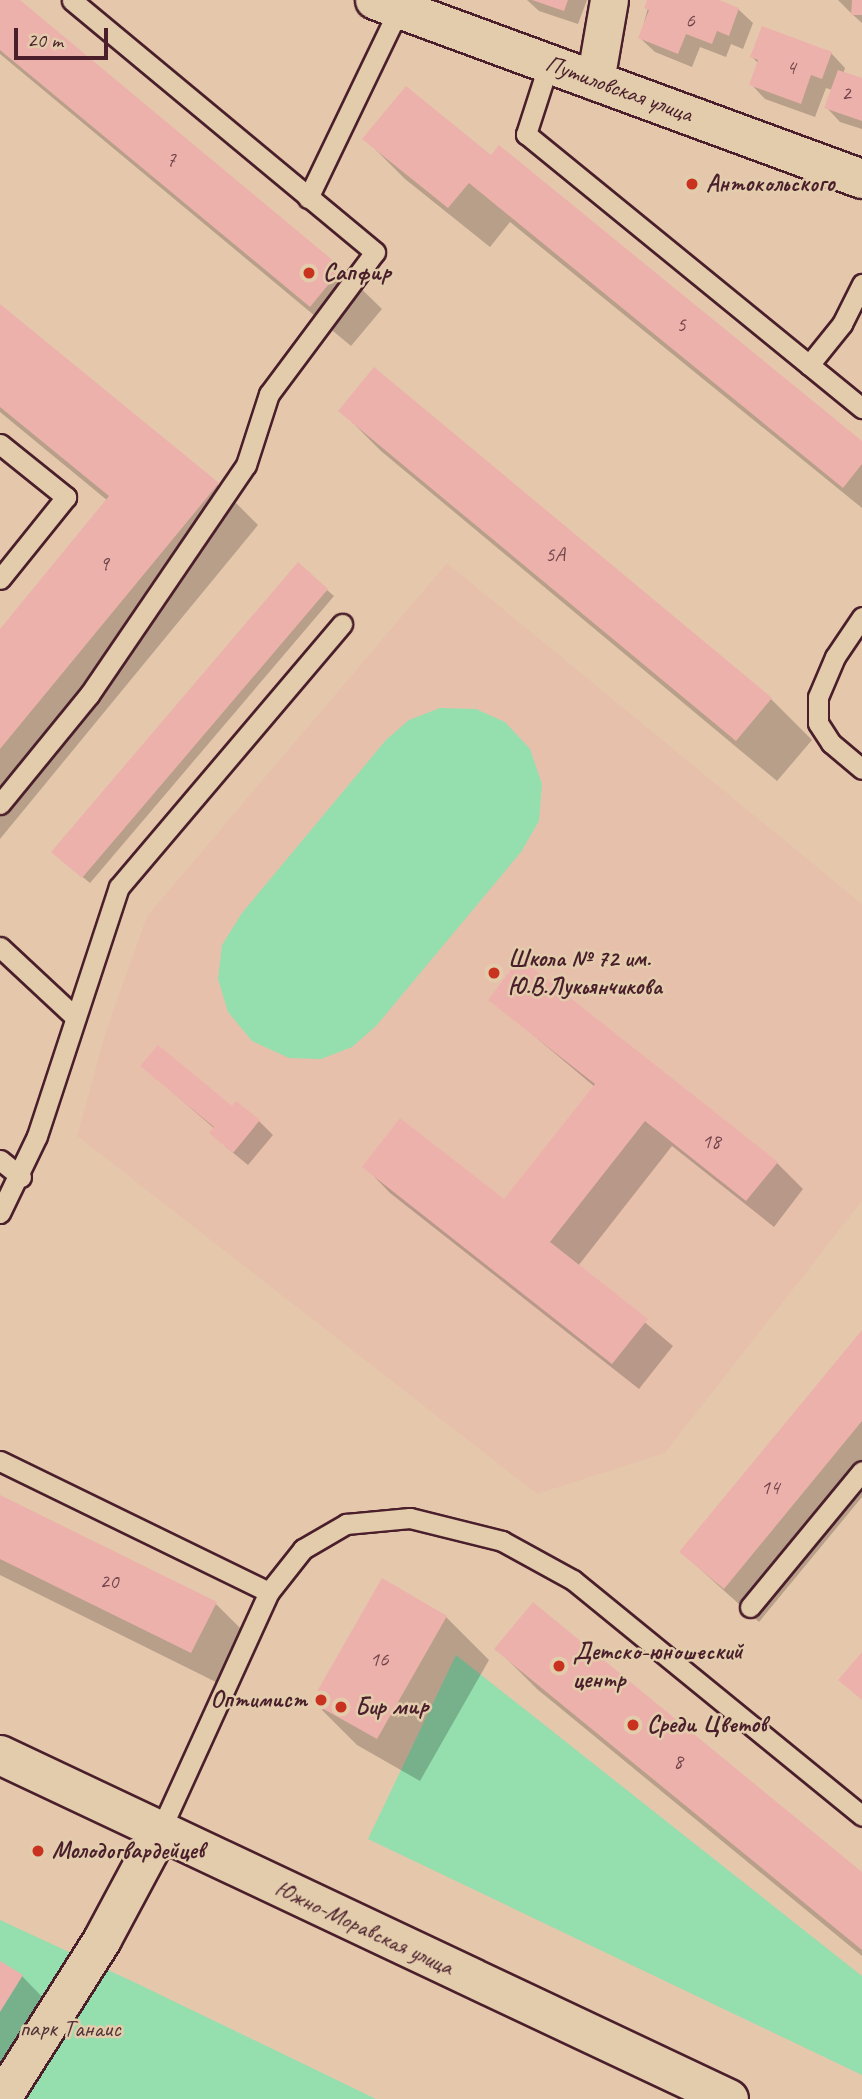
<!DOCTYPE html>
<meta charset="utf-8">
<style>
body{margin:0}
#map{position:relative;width:862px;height:2099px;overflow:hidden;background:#e5c7ac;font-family:Caveat,sans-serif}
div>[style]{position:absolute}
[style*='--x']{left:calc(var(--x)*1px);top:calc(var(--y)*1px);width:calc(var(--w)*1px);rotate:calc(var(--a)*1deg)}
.built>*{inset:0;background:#e7c0ac}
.green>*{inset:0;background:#95deae}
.shadow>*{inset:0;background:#0003}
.building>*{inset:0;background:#ecb1ab}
.roads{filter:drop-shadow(2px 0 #4a1f2b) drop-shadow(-2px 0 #4a1f2b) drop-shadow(0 2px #4a1f2b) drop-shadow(0 -2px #4a1f2b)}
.lane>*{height:19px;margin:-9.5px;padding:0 9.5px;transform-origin:9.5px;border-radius:9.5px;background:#e3ccac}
.street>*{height:37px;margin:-18.5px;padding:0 18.5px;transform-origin:18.5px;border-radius:18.5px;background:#e3ccac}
.secondary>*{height:38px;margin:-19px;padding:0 19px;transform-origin:19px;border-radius:19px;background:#e3ccac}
.dots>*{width:19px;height:19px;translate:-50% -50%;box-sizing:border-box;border:4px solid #e3ccac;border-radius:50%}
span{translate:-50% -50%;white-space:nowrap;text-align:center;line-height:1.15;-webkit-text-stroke:5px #e3ccac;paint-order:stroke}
.number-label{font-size:21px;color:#72444b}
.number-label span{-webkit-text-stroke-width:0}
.street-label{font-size:24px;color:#4a1f2b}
.poi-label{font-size:24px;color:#4a1f2b;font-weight:700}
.left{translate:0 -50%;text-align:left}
.right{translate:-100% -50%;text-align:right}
.park-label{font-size:24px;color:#523238}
.scale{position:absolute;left:14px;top:28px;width:94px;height:32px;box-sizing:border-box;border:4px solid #4a1f2b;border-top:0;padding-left:9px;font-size:21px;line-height:24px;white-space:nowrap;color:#4a1f2b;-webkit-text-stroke:5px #e3ccac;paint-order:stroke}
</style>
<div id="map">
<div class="built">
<i style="clip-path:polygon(447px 563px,862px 904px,862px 1201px,665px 1453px,537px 1494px,77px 1136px,106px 1031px,147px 916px)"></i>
</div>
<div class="green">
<i style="clip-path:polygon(440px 708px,476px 709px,505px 722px,530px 749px,542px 784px,539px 821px,521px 852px,376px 1026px,352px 1047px,321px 1059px,289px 1058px,252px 1041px,228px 1012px,218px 979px,222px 945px,242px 913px,386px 740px,409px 720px)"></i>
<i style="clip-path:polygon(456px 1655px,862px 1976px,862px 2075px,368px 1839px)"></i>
<i style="clip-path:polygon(0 1920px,138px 1984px,376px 2099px,0 2099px)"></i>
</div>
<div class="shadow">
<i style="clip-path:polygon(0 0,17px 0,341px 269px,382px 309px,351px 346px,0 54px)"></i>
<i style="clip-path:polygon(527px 0,587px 0,578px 24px,539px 11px)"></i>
<i style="clip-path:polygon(650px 0,714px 0,738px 9px,753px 23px,743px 49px,731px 44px,726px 57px,700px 47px,692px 67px,655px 52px,640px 38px)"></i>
<i style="clip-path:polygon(838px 0,862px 0,862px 23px,852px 14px)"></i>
<i style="clip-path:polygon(831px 53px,845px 68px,843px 74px,862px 80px,862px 129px,840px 122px,826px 107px,832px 90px,826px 88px,815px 117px,765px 99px,751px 84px,758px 63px,752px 57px)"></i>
<i style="clip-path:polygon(365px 139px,491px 158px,862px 443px,862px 508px,510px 222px,490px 247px,405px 179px)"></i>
<i style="clip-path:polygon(0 306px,217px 484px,258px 525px,0 839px,0 632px,108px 501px,0 412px)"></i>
<i style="clip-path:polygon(375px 370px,771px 699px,812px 740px,777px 781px,381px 451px,341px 411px)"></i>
<i style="clip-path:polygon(327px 590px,334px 596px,90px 883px,60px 858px)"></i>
<i style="clip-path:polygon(490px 999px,777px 1163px,803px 1189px,774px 1227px,672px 1146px,578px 1266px,673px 1346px,639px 1389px,390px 1193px,364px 1166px,505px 1202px,595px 1087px)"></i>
<i style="clip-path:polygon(142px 1066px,259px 1121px,273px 1135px,248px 1165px,226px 1147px,215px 1129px)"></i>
<i style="clip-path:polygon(862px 1333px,862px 1497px,759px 1622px,681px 1552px)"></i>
<i style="clip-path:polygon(0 1497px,216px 1604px,250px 1638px,226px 1687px,0 1575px)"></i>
<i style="clip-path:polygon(446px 1617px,489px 1660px,420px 1781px,357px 1745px,314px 1702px)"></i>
<i style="clip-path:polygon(497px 1649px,862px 1875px,862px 1956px,537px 1689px)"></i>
<i style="clip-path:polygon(0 1963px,22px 1976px,48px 2003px,0 2081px)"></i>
</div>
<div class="building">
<i style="clip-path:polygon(0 0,20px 0,342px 268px,310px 307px,0 50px)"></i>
<i style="clip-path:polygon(532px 0,568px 0,564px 11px)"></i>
<i style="clip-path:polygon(647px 0,719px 0,739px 8px,729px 36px,717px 31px,712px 44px,686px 34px,678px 54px,638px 38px,649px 10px,644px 8px)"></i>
<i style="clip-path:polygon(852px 0,862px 0,862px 15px,851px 15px)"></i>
<i style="clip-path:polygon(762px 26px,832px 52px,822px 79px,811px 75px,801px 104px,749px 85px,758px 60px,750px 57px)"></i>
<i style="clip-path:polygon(838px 70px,862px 78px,862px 121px,824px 108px)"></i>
<i style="clip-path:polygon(406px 86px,491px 155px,499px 145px,862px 441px,862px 464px,843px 488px,469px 183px,448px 208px,362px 139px)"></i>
<i style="clip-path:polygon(0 304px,219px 483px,0 749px,0 629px,109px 496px,0 407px)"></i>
<i style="clip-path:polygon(374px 367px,772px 698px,736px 741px,338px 411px)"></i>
<i style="clip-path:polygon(298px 562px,328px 589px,82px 878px,51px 852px)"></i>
<i style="clip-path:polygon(520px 958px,778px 1162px,746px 1201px,645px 1121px,550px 1242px,648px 1319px,612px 1364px,362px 1167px,400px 1118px,504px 1199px,595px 1084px,488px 1000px)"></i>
<i style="clip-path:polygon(158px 1045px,232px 1106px,236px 1101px,260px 1120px,233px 1153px,209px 1133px,214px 1127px,140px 1066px)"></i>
<i style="clip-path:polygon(862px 1330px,862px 1421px,724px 1589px,679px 1552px)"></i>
<i style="clip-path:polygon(0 1495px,217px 1602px,191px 1653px,0 1559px)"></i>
<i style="clip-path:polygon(382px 1578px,447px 1616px,377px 1739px,311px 1702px)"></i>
<i style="clip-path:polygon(533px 1602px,862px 1872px,862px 1950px,494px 1649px)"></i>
<i style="clip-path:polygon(862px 1652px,862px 1700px,838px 1680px)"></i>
<i style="clip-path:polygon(0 1961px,23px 1975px,0 2012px)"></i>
</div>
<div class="roads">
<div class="lane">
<i style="--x:549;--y:63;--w:75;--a:107.9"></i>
<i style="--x:526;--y:134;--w:434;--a:39.2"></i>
<i style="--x:308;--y:198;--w:210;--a:-64.3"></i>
<i style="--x:809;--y:365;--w:53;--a:-51.2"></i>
<i style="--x:842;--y:324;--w:45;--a:-63.4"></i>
<i style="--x:0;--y:444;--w:85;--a:38.8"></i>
<i style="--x:66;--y:497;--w:105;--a:128.8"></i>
<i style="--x:862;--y:617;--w:48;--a:124"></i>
<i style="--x:835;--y:657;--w:43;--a:113"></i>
<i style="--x:818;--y:697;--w:26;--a:90"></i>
<i style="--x:818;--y:723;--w:24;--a:57"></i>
<i style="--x:831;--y:743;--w:40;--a:40"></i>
<i style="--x:0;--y:804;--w:141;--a:-50.8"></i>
<i style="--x:89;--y:695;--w:278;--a:-55.7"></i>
<i style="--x:246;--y:465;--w:75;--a:-72.1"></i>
<i style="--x:269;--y:394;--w:177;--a:-53.3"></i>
<i style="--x:375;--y:252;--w:394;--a:-140.3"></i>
<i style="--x:0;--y:947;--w:103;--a:43"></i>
<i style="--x:0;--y:1160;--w:27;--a:39"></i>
<i style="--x:0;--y:1213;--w:85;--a:-64.3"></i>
<i style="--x:37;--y:1136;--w:262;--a:-71.8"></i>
<i style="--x:119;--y:887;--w:345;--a:-49.7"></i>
<i style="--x:0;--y:1461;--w:299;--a:26"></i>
<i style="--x:269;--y:1592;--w:55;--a:-51.7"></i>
<i style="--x:303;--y:1549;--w:50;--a:-30.2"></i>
<i style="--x:346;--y:1524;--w:64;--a:-5.4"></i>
<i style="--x:410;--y:1518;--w:95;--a:14"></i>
<i style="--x:502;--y:1541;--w:81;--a:28.8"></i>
<i style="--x:573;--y:1580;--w:373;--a:39.2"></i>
<i style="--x:750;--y:1607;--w:176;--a:-50.5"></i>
<i style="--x:160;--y:1831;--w:263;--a:-65.5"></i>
</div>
<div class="street">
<i style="--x:595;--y:81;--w:82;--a:-80.2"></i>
<i style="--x:1;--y:2099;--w:189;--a:-57.7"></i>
<i style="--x:102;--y:1939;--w:123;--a:-61.8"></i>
</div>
<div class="secondary">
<i style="--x:375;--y:0;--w:519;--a:20.18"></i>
<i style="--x:0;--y:1755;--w:806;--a:25.26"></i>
</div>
</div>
<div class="dots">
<i style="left:692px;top:184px;background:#c8321e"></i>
<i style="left:309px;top:273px;background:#c8321e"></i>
<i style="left:494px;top:973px;background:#c8321e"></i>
<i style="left:559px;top:1666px;background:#c8321e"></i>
<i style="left:321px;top:1700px;background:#c8321e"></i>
<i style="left:341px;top:1707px;background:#c8321e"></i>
<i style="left:633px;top:1725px;background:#c8321e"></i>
<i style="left:38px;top:1851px;background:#c8321e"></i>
</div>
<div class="number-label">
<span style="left:690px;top:20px">6</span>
<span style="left:791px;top:67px">4</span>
<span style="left:846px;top:93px">2</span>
<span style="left:171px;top:159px">7</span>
<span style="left:681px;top:324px">5</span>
<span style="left:555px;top:554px">5А</span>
<span style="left:104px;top:563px">9</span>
<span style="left:711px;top:1141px">18</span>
<span style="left:770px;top:1487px">14</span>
<span style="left:109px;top:1581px">20</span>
<span style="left:379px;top:1659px">16</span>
<span style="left:678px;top:1761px">8</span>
</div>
<div class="street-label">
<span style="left:619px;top:89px;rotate:20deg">Путиловская улица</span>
<span style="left:364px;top:1928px;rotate:25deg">Южно-Моравская улица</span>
</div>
<div class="poi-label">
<span class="left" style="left:706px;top:184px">Антокольского</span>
<span class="left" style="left:323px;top:273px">Сапфир</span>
<span class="left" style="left:508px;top:973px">Школа № 72 им.<br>Ю.В.Лукьянчикова</span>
<span class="left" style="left:573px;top:1666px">Детско-юношеский<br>центр</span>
<span class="right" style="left:307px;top:1700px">Оптимист</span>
<span class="left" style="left:355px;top:1707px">Бир мир</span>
<span class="left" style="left:647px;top:1725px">Среди Цветов</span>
<span class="left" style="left:52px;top:1851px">Молодогвардейцев</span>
</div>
<div class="park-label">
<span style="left:70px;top:2029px">парк Танаис</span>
</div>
<div class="scale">20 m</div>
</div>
